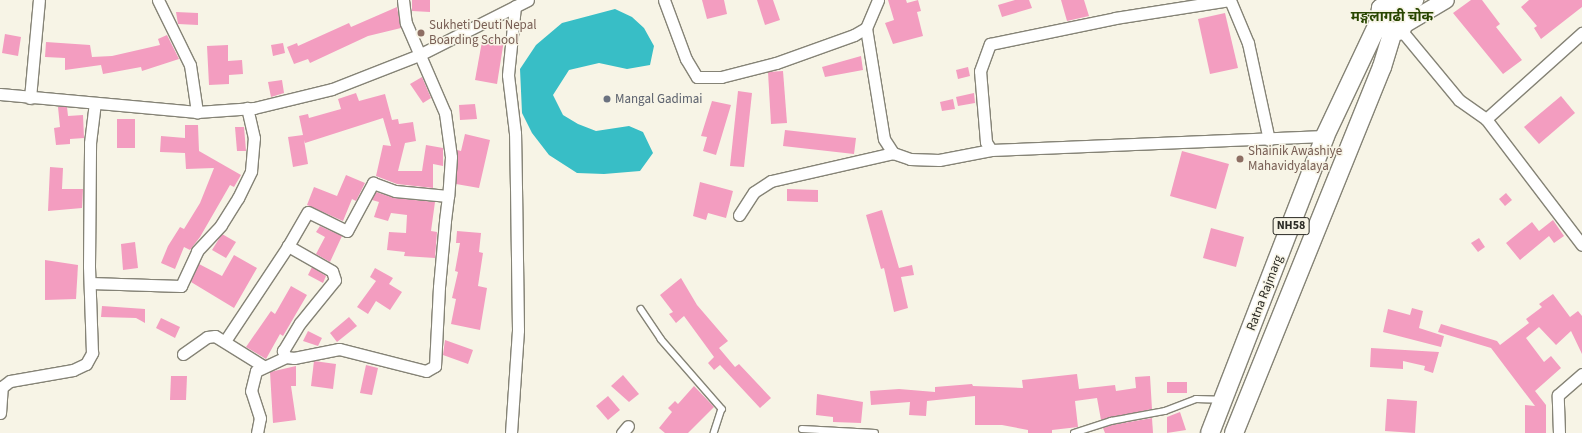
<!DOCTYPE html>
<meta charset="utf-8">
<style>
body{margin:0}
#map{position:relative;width:1582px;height:433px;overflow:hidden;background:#f7f4e6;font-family:"Source Sans 3","Noto Sans Devanagari",sans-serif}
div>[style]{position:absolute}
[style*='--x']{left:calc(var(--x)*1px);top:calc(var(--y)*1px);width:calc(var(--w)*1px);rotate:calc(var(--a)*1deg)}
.water>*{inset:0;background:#38bec6}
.building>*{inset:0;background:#f39dc0}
.roads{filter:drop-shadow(1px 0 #858376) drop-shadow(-1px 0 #858376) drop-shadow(0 1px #858376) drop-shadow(0 -1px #858376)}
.lane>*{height:5.5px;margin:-2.75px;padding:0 2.75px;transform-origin:2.75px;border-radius:2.75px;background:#fff}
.street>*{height:11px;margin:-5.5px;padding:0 5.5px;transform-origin:5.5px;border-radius:5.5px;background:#fff}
.secondary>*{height:16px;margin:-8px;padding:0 8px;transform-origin:8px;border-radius:8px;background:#fff}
.primary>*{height:18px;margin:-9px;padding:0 9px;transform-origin:9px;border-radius:9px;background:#fff}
.dots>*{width:11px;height:11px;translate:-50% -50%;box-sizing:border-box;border:2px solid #f7f4e6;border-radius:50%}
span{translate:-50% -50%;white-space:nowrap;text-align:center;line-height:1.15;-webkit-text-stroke:3px #f7f4e6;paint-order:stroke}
.shield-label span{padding:1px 3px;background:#f7f4e6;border:1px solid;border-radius:3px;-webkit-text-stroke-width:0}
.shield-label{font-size:12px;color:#2b2b25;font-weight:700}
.education-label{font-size:13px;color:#785e54}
.left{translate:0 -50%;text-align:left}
.worship-label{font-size:13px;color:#5b616d}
.street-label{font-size:13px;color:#2b2b25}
.neighbourhood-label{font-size:14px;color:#284600;font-weight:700}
</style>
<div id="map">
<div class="water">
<i style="clip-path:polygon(615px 9px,632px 17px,644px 28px,654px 46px,650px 65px,627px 69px,599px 63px,569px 70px,553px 95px,563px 115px,578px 124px,596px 131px,629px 126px,643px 132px,653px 153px,640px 171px,604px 174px,577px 173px,549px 155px,532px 133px,522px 113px,520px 69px,536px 45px,562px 23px)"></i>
</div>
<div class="building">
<i style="clip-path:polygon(412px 0,430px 0,430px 12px,412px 11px)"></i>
<i style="clip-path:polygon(702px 0,724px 0,727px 14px,707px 19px)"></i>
<i style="clip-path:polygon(757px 0,773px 0,780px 20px,765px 25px)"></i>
<i style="clip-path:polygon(888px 0,906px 0,907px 3px,918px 0,921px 11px,917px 12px,923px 36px,893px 44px,885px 23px,894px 20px)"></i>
<i style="clip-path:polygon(1015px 0,1029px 0,1032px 8px,1002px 17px,998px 5px)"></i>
<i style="clip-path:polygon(1061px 0,1084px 0,1089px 16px,1067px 21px)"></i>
<i style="clip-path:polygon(1471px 0,1482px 0,1500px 24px,1496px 27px,1522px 60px,1503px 74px,1453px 13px)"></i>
<i style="clip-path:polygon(1529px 0,1582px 0,1582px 7px,1541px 39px,1534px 28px,1537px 26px,1521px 7px)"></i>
<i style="clip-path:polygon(397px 7px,401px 28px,368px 36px,310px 63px,308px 59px,294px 64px,287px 47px,297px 43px,298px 46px,349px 23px,351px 27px)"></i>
<i style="clip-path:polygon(176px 12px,198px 13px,198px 25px,178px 24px)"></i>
<i style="clip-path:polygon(1225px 13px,1238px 68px,1210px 74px,1198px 19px)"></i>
<i style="clip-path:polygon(5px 34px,21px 37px,18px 56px,2px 53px)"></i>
<i style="clip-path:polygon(167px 35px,179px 59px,142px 71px,141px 67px,103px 74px,101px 65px,65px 70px,65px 58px,45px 57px,46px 42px,90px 45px,92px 57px,112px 56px,160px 45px,158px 39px)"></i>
<i style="clip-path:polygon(483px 36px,504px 40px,497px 84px,475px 80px)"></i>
<i style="clip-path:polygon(283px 43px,285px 53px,273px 56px,271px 45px)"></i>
<i style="clip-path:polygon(228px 45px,228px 61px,242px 60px,243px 74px,229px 75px,229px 84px,209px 85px,207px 46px)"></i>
<i style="clip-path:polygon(861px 56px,863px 70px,825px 77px,822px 67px)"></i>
<i style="clip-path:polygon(968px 67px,970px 76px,958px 79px,956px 70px)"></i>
<i style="clip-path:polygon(783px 71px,787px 123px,771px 124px,768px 72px)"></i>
<i style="clip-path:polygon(422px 77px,431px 98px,423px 103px,410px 84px)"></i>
<i style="clip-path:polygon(282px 80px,284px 93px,271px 97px,268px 82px)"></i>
<i style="clip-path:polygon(738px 91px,752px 93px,744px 167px,730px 166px)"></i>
<i style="clip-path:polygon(356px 93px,359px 101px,385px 94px,392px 120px,398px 119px,399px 124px,413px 122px,416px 141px,405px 143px,398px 171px,422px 171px,426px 145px,443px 148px,443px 166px,433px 164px,433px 188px,397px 184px,376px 176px,383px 145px,391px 146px,383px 118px,305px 143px,304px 140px,308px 164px,293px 167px,288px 137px,303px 135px,299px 116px,308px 114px,309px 118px,341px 109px,338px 99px)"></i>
<i style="clip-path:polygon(974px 93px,975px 103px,958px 106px,956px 97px)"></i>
<i style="clip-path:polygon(1561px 96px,1575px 113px,1539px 144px,1524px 127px)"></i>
<i style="clip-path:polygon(953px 99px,955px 109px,942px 111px,940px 102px)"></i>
<i style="clip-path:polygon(712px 101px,731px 105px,716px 155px,703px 151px,707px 137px,701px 136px)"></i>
<i style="clip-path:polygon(475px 104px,477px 119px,460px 120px,459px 105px)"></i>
<i style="clip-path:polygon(58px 107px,67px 107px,68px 116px,83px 115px,84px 138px,70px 139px,70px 144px,56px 145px,54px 128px,60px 127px)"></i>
<i style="clip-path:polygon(117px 119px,135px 119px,135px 148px,117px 148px)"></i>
<i style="clip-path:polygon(185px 125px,198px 125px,199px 151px,241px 175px,234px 187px,230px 185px,200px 237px,190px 250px,184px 247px,175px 269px,161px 263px,168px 246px,180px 227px,184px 229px,200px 203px,214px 168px,186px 169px,185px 153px,160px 152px,161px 136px,185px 138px)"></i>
<i style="clip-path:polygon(235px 127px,244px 127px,246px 151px,237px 151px)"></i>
<i style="clip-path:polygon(785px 130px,856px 138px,854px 154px,783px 146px)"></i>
<i style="clip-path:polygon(465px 134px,490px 140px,479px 188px,456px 184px,457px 150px,461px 151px)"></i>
<i style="clip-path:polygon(1182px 151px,1229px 164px,1216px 209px,1170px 196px)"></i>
<i style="clip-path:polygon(50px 167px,63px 168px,62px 189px,83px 189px,82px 208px,48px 211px)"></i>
<i style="clip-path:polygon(346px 175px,365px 183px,356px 201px,352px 199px,343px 221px,307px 205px,314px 187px,337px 196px)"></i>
<i style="clip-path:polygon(700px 182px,733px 191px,726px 218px,708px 213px,706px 220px,693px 216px)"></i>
<i style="clip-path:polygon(787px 189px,818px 190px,818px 202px,787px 201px)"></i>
<i style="clip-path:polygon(376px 192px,394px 198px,435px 202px,431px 231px,437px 232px,435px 258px,404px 256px,405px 252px,387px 250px,389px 232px,406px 233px,407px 215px,391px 213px,388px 221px,374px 217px,379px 202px,372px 200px)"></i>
<i style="clip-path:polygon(1506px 193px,1512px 200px,1505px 206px,1499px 199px)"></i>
<i style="clip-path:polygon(882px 210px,899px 268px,912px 265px,914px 275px,901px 277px,908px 308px,894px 312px,884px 268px,881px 269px,866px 215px)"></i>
<i style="clip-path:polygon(1553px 220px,1564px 236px,1554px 243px,1549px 236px,1520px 260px,1506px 243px,1532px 222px,1539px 231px)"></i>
<i style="clip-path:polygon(320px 226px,342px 236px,330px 262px,316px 254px,325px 237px,316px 232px)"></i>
<i style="clip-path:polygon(1211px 228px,1244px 237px,1236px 267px,1203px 258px)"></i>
<i style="clip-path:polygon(457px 231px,481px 233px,479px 252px,483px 253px,478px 286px,487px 288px,480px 330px,451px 324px,456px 299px,452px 298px,458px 272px,455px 271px,460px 243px,456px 243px)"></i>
<i style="clip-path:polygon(222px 234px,236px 242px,226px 258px,212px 250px)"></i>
<i style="clip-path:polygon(1479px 238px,1485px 247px,1478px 252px,1471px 243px)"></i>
<i style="clip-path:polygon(135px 242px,138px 268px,123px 270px,121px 244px)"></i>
<i style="clip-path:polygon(234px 255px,257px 268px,234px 308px,191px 282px,199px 264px,222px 276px)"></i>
<i style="clip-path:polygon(45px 260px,78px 265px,76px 299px,45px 300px)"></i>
<i style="clip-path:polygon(312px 267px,326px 276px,323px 283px,308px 275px)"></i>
<i style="clip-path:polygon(375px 268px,393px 278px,389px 284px,402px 292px,390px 310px,376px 301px,368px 314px,357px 307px,376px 281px,370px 277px)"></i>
<i style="clip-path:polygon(681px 278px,697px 305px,728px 341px,719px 348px,735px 367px,739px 364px,771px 398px,760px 408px,720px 365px,714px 370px,708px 363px,714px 357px,684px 316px,676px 323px,669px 314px,673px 312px,660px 295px)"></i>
<i style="clip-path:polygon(291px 286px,307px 295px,283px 336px,280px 334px,266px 359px,246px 347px,271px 311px,275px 314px)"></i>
<i style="clip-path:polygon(1553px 294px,1570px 317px,1578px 311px,1582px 316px,1582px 354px,1571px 331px,1556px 345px,1539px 327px,1526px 338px,1544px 362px,1551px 356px,1561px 368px,1535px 391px,1546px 405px,1546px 433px,1525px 433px,1525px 405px,1535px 406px,1491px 348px,1438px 332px,1441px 324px,1497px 341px,1500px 345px,1529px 323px,1526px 319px,1542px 307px,1539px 304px)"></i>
<i style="clip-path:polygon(102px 306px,145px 309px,145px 323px,136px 318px,101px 317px)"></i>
<i style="clip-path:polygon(1412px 308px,1423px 311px,1419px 328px,1444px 336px,1441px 347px,1383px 332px,1388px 309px,1410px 315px)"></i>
<i style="clip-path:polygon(349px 317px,357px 326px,337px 342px,330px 333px)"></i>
<i style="clip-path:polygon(161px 318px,180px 327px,175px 338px,156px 328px)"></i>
<i style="clip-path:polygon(308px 331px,322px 338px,318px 346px,303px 341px)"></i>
<i style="clip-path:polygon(445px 340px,473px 350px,468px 364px,443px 355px)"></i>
<i style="clip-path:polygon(1371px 348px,1439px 352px,1433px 373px,1424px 370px,1425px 366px,1403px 361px,1403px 369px,1370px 367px)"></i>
<i style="clip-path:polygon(314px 361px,336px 364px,333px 389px,311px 386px)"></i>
<i style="clip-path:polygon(366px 365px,378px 368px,372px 395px,360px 393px)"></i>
<i style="clip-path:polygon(296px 366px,296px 386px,291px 386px,296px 420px,273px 423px,270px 372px)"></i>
<i style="clip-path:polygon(1077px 374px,1079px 389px,1115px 385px,1116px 391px,1136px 388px,1135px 377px,1150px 376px,1152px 409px,1101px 420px,1097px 398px,1075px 401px,1078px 427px,1052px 430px,1052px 433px,1028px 433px,1028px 430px,1002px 425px,975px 425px,975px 396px,927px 401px,926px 416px,909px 415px,910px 402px,871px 405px,870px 391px,899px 389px,935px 392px,935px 387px,972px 384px,973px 386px,1023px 388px,1022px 380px)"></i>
<i style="clip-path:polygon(623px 375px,639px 394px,629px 402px,611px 386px)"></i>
<i style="clip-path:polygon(171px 376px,187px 376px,186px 400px,170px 400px)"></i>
<i style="clip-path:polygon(1167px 382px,1187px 382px,1187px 393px,1167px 393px)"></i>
<i style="clip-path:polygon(694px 386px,714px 407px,688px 433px,665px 433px,659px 428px,672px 412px,668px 408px,675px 401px,678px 404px)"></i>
<i style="clip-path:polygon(817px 394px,863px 402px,861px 423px,833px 422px,833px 417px,816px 415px)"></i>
<i style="clip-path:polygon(608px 396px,620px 410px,608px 420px,596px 406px)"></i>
<i style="clip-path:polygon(1387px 399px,1417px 401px,1415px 433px,1385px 431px)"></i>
<i style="clip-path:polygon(1180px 412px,1186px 430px,1167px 433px,1167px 417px)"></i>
<i style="clip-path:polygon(1152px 418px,1153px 433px,1105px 433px,1103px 428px,1112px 425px)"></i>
</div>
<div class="roads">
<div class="lane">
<i style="--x:641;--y:309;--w:36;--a:56"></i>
<i style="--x:661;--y:339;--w:93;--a:48.9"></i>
<i style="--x:722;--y:409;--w:25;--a:108"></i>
<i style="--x:802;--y:429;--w:73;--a:3.1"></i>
<i style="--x:1074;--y:433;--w:39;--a:-18"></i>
<i style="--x:1111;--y:421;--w:55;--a:-10.5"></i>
<i style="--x:1165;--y:411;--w:33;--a:-21"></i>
<i style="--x:1196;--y:399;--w:24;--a:2"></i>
</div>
<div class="street">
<i style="--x:158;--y:0;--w:72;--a:63.8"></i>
<i style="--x:190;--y:65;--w:48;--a:81.5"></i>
<i style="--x:403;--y:0;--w:23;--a:83"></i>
<i style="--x:406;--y:23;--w:98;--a:66.6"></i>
<i style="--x:445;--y:113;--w:44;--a:82.2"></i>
<i style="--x:451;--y:157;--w:39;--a:94"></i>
<i style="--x:448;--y:196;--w:25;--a:97"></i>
<i style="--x:445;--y:221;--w:66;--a:95.2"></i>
<i style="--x:439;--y:287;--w:79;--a:92.9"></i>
<i style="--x:435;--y:366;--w:10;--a:151"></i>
<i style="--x:426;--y:371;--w:90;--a:-165.8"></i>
<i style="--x:339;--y:349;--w:46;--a:168.7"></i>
<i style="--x:294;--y:358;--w:8;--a:-173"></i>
<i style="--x:286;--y:357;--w:7;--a:-117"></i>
<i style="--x:283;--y:351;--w:33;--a:-59"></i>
<i style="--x:300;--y:323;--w:55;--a:-50.9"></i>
<i style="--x:335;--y:280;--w:9;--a:-108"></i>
<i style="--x:332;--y:271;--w:51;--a:-150.4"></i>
<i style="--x:288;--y:246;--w:39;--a:-60"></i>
<i style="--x:308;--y:212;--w:43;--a:26"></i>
<i style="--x:347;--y:231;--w:55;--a:-61.6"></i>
<i style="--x:373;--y:183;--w:23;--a:20"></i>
<i style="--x:395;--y:191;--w:53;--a:5.4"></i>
<i style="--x:664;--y:0;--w:63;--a:69.6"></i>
<i style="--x:686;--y:59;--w:21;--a:59"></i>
<i style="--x:697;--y:77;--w:24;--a:0"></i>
<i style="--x:721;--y:77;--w:57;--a:-14.3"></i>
<i style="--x:776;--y:63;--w:83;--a:-19.7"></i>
<i style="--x:854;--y:35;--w:14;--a:-30"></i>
<i style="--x:878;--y:0;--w:30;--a:113"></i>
<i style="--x:866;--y:28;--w:112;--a:80.8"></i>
<i style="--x:884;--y:139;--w:17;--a:57"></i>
<i style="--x:1401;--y:30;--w:91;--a:50.4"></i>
<i style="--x:1459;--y:100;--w:33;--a:35"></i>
<i style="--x:1486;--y:119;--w:158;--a:52.7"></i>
<i style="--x:0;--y:94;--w:198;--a:5.2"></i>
<i style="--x:197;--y:112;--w:57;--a:-4"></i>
<i style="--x:254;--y:108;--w:80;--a:-13.7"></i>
<i style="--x:332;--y:89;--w:93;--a:-21.3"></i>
<i style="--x:419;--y:55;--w:122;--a:-26.8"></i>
<i style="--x:30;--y:98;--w:98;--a:-84.8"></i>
<i style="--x:1486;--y:119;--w:129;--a:-41.9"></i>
<i style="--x:991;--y:150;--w:9;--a:-122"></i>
<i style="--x:986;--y:142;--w:71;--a:-94.8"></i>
<i style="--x:980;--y:71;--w:29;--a:-70"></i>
<i style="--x:990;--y:44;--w:128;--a:-11.7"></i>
<i style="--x:1115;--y:18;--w:116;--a:-8.9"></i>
<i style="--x:1230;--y:0;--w:47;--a:67.3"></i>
<i style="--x:1248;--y:43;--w:99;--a:77.8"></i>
<i style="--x:739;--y:215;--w:27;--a:-57"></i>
<i style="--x:754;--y:192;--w:20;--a:-33"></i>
<i style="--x:771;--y:181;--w:125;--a:-12.9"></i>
<i style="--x:893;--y:153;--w:18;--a:19"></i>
<i style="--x:910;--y:159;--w:29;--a:2"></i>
<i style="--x:939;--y:160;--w:53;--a:-10.9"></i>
<i style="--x:991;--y:150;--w:334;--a:-2.4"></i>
<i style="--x:90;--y:283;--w:91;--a:1.9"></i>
<i style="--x:181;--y:286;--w:38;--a:-65"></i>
<i style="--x:197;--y:251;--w:35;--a:-47"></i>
<i style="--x:221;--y:225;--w:32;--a:-58"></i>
<i style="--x:238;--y:198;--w:30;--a:-64"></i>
<i style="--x:251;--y:171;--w:33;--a:-85"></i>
<i style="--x:254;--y:138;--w:31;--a:-103"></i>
<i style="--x:225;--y:341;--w:114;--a:-56.4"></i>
<i style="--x:183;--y:354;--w:29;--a:-35"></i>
<i style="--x:207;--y:337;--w:8;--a:-7"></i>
<i style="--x:215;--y:336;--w:57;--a:32"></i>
<i style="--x:0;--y:413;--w:26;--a:-86"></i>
<i style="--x:2;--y:387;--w:10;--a:-37"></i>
<i style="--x:10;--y:381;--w:64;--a:-9.9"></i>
<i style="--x:73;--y:370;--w:14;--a:-25"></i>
<i style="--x:86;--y:364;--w:13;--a:-61"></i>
<i style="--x:92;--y:353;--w:87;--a:-92"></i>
<i style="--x:89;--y:266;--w:123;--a:-89.5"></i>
<i style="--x:90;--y:143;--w:39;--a:-83"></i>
<i style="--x:257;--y:433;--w:15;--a:-79"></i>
<i style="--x:260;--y:418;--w:28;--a:-108"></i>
<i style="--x:251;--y:391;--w:21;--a:-76"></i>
<i style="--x:256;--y:371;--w:33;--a:-25"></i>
<i style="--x:511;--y:433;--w:103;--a:-86.1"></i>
<i style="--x:518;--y:330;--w:142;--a:-90.8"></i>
<i style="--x:516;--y:188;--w:55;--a:-91"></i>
<i style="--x:515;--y:133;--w:58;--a:-96.9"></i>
<i style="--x:508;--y:75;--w:69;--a:-84.2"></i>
<i style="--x:622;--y:433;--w:9;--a:-49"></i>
<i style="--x:1559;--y:433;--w:38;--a:-92"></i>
<i style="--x:1558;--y:395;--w:32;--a:-41"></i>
</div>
<div class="secondary">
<i style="--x:1404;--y:8;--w:14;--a:-36"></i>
<i style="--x:1407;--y:23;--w:45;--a:-30.5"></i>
</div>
<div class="primary">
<i style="--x:1210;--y:433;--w:318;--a:-68.8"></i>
<i style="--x:1325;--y:136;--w:126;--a:-64.7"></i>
<i style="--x:1379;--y:22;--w:14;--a:-82"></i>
<i style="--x:1381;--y:8;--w:17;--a:-17"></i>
<i style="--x:1397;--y:3;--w:9;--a:36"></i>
<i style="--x:1404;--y:8;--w:8;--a:60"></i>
<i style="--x:1408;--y:15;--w:17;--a:115"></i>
<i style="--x:1401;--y:30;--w:8;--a:166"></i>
<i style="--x:1393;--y:32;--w:9;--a:-159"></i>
<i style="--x:1385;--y:29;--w:9;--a:-131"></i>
<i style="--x:1234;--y:433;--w:395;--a:-68"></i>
<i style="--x:1382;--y:67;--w:37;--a:-73"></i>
</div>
</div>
<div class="dots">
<i style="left:421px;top:33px;background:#8d6e63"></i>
<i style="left:607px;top:99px;background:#6b7280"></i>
<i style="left:1240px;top:159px;background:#8d6e63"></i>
</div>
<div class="shield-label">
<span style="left:1291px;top:226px">NH58</span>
</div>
<div class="education-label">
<span class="left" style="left:429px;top:33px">Sukheti Deuti Nepal<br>Boarding School</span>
<span class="left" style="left:1248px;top:159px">Shainik Awashiye<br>Mahavidyalaya</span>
</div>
<div class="worship-label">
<span class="left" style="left:615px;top:99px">Mangal Gadimai</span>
</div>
<div class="street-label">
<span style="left:1265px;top:293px;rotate:-69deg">Ratna Rajmarg</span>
</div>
<div class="neighbourhood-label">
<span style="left:1392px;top:17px">मङ्गलागढी चोक</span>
</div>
</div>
